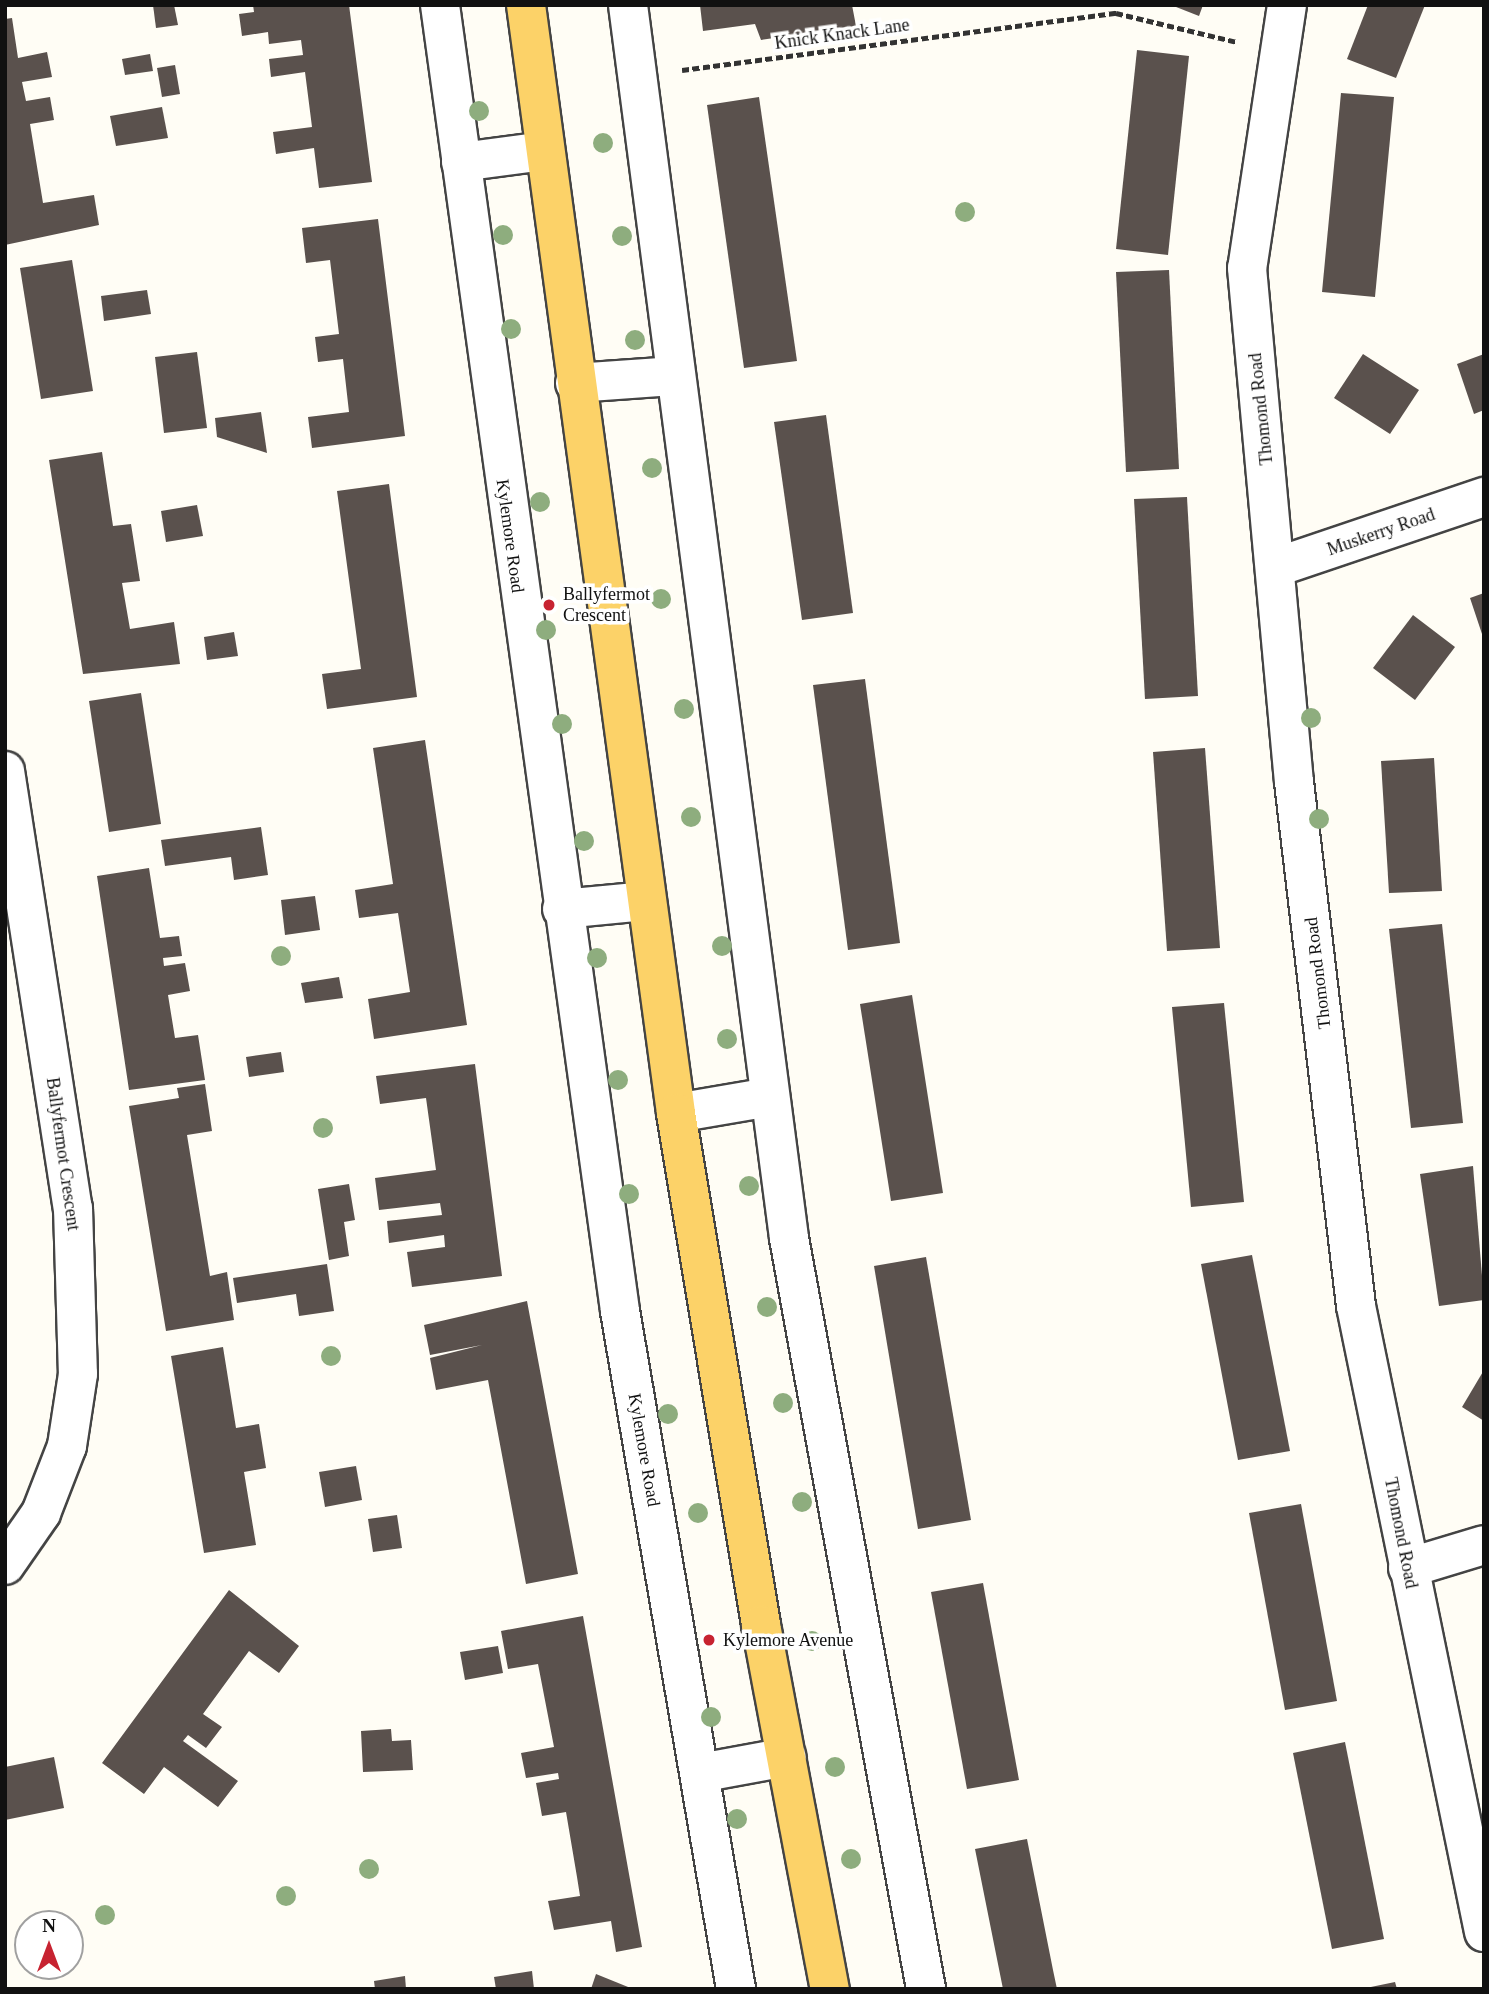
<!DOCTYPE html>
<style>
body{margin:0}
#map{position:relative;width:1489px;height:1994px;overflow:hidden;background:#fffdf5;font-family:"Times New Roman",serif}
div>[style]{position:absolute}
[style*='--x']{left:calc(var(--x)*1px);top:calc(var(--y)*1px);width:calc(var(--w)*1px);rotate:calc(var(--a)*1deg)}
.building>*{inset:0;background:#5a514d}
.path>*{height:4.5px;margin-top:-2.25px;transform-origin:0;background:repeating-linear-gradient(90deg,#333 0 7px,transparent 0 10.5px)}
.roads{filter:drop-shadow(2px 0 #444) drop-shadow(-2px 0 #444) drop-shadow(0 2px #444) drop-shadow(0 -2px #444)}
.minor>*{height:38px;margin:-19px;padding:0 19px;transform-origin:19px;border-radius:19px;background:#fff}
.major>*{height:38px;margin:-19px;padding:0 19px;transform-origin:19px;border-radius:19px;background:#fcd268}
.trees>*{width:20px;height:20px;margin:-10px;border-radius:50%;background:#8ead7e}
.dots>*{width:19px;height:19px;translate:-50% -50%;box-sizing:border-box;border:4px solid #fff;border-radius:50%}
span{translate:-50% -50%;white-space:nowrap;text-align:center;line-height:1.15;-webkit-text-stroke:7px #fff;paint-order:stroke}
.street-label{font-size:18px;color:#111}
.poi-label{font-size:18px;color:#111}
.left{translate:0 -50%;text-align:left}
.frame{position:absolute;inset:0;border:7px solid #111;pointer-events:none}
.north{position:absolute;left:14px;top:1910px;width:70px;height:70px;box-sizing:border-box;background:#fff;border:2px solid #a0a0a0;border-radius:50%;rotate:0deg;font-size:19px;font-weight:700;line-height:28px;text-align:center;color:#111}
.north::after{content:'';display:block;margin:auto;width:24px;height:32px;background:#c72331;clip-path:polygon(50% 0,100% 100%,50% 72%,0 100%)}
</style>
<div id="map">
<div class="building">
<i style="clip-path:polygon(153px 5px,174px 5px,178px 25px,156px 28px)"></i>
<i style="clip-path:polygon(253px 5px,349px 5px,372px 182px,319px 188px,314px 148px,276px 154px,273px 132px,312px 127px,305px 72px,271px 77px,269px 59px,303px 55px,301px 40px,269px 44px,268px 32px,242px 36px,239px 14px,254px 12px)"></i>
<i style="clip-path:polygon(700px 5px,852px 5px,856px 26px,761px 40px,755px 24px,703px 31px)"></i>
<i style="clip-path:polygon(1171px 5px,1203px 5px,1199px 16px)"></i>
<i style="clip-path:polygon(1368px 5px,1425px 5px,1396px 78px,1347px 59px)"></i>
<i style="clip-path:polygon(12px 18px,18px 58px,47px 52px,52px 77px,22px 82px,26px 101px,50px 97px,54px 120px,30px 124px,43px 203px,94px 195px,99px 225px,5px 245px,5px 19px)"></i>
<i style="clip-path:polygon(1137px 50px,1189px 56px,1168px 255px,1116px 249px)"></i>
<i style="clip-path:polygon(150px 54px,153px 71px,125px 75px,122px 59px)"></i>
<i style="clip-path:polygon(175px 65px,180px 94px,162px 97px,157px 68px)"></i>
<i style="clip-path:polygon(1341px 93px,1394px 97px,1375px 297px,1322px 292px)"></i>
<i style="clip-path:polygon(759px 97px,797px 361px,744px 368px,707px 105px)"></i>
<i style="clip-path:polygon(162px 107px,168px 138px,116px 146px,110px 116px)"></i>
<i style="clip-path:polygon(378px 219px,405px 436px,312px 448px,308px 417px,349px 412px,343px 359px,318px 362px,315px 337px,339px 334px,330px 260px,306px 263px,302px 228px)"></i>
<i style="clip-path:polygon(72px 260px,93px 391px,41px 399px,20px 268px)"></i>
<i style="clip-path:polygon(1169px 270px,1179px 469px,1126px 472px,1116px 272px)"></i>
<i style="clip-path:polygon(147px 290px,151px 314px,104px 321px,101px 296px)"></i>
<i style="clip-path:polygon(197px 352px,207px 428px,164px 433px,155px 357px)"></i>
<i style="clip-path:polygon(1363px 354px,1419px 390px,1390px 434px,1334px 398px)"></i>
<i style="clip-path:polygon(1484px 354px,1484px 410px,1474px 414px,1457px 364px)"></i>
<i style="clip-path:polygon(261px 412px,267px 453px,217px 437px,215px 418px)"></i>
<i style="clip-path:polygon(826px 415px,853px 613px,802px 620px,774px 422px)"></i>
<i style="clip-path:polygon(102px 452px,113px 526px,131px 524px,140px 581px,122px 583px,130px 629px,174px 622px,180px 664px,83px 674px,49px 460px)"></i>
<i style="clip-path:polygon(389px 484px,417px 697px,327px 709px,322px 674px,361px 669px,337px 491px)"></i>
<i style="clip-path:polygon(1187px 497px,1198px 696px,1145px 699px,1134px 499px)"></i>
<i style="clip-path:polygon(197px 505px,203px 536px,166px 542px,161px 511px)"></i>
<i style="clip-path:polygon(1484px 593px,1484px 636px,1483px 637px,1470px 598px)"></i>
<i style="clip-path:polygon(1413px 615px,1455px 647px,1415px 700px,1373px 668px)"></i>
<i style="clip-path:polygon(234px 632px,238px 656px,207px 660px,204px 637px)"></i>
<i style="clip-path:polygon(865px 679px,900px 943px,848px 950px,813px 685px)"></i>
<i style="clip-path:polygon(141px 693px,161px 824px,109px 832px,89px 701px)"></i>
<i style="clip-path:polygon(425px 740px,467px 1025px,374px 1039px,368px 999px,410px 992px,398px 913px,359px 918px,355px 890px,393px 884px,373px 748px)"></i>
<i style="clip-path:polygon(1205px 748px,1220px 948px,1167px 951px,1153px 752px)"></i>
<i style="clip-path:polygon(1434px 758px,1442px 891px,1389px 893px,1381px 761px)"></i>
<i style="clip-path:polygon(261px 827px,268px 875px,234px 880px,231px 857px,165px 866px,161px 840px)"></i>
<i style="clip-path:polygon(149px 868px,160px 938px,179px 936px,182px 956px,163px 958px,164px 966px,185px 963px,190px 991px,168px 995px,175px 1038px,198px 1035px,205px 1080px,129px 1090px,97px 876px)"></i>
<i style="clip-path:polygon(315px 896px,320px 930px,285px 935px,281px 900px)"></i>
<i style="clip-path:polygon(1442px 924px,1463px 1123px,1411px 1128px,1389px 929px)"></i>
<i style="clip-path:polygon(339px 977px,343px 998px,305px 1003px,301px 983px)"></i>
<i style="clip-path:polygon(912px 995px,943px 1193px,891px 1201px,860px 1004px)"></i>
<i style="clip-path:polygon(1224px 1003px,1244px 1202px,1191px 1207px,1172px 1007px)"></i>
<i style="clip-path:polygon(281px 1052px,284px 1072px,249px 1077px,246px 1057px)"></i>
<i style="clip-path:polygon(475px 1064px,502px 1276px,412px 1287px,407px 1252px,445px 1247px,444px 1235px,389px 1243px,387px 1221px,442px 1215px,440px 1203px,379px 1210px,375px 1178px,436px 1170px,426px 1098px,380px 1104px,376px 1076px)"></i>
<i style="clip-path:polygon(205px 1084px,212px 1131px,187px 1135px,210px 1276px,227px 1272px,234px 1320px,166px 1331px,129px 1106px,179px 1098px,177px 1088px)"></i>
<i style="clip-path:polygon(1473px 1166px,1484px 1300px,1439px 1306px,1420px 1174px)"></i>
<i style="clip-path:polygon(349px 1184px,355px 1220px,344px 1222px,349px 1256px,329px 1260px,318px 1189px)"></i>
<i style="clip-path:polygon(1252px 1255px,1290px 1451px,1238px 1460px,1201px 1264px)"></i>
<i style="clip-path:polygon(926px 1257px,971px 1520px,918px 1529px,874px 1266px)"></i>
<i style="clip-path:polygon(327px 1264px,334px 1311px,299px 1316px,296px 1294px,237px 1303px,233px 1278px)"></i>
<i style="clip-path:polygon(527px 1301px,578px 1574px,526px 1584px,488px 1380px,436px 1390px,430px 1358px,482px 1345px,430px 1355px,424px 1325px)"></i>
<i style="clip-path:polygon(223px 1347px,236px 1428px,259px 1424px,266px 1468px,244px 1472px,256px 1545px,204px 1553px,171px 1356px)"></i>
<i style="clip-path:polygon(1484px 1370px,1484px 1421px,1462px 1407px)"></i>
<i style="clip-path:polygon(356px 1466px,362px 1500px,325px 1507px,319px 1472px)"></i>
<i style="clip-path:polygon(1301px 1504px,1337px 1701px,1285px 1710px,1249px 1513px)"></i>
<i style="clip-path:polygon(397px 1515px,402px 1548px,373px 1552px,368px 1519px)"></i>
<i style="clip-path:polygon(983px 1583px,1019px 1780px,967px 1789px,931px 1592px)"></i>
<i style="clip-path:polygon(229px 1590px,299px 1646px,279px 1673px,249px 1651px,203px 1714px,222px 1727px,206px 1748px,188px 1735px,183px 1741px,238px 1781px,218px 1807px,164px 1767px,144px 1794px,102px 1763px)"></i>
<i style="clip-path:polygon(583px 1616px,642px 1947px,616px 1952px,611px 1921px,554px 1930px,548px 1901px,580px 1896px,577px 1877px,566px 1812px,542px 1816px,536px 1783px,559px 1779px,558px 1773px,526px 1778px,521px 1753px,554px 1747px,538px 1664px,508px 1669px,501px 1631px)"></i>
<i style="clip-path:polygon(498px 1646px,503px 1673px,465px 1680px,460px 1652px)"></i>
<i style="clip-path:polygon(391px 1729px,392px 1741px,411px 1740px,413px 1770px,363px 1772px,361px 1731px)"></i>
<i style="clip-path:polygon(1345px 1742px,1384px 1939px,1332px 1949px,1293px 1753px)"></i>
<i style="clip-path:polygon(54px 1757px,64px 1808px,5px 1820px,5px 1767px)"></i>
<i style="clip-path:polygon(1027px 1839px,1053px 1970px,1057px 1989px,1003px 1989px,975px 1849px)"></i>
<i style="clip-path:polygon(532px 1971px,534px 1989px,496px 1989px,494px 1977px)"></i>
<i style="clip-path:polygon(596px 1974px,633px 1989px,591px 1989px)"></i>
<i style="clip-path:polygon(405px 1976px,406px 1989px,375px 1989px,374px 1981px)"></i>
<i style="clip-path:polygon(1395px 1982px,1397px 1989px,1366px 1989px,1366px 1988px)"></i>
</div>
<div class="path">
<i style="--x:682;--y:70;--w:438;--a:-7.5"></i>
<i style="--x:1116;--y:13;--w:124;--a:13.5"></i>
</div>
<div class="roads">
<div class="minor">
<i style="--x:440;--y:5;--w:1318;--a:82.15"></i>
<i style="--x:620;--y:1311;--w:688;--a:80.29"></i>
<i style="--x:628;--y:5;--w:1243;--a:82.56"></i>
<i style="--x:789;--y:1238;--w:763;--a:79.66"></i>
<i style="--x:1287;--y:5;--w:266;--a:98.6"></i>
<i style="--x:1247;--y:268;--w:516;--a:84.78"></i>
<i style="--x:1294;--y:782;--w:528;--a:83.25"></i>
<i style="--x:1356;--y:1306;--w:639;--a:78.44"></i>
<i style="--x:461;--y:162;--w:84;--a:-7.5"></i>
<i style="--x:575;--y:383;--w:101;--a:-4"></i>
<i style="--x:1277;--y:567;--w:219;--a:-18.7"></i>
<i style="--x:5;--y:771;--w:442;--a:81.2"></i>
<i style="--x:73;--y:1208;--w:166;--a:88.3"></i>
<i style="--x:78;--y:1374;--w:73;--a:98.7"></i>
<i style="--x:67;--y:1446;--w:72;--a:111.2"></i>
<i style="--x:41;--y:1513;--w:63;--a:124.7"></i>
<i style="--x:562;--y:909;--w:83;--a:-5.5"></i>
<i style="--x:676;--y:1113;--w:95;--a:-9.7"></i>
<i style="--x:1408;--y:1568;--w:79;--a:-16.8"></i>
<i style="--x:700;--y:1773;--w:88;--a:-10.4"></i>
</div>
<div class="major">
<i style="--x:526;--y:5;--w:1118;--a:82.29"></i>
<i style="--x:676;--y:1113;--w:519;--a:80.57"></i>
<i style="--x:761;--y:1625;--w:370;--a:79.3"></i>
</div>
</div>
<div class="trees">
<i style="left:479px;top:111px"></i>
<i style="left:603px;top:143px"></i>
<i style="left:965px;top:212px"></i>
<i style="left:503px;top:235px"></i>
<i style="left:622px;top:236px"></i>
<i style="left:511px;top:329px"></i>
<i style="left:635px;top:340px"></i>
<i style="left:652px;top:468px"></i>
<i style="left:540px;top:502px"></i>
<i style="left:661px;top:599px"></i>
<i style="left:546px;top:630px"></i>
<i style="left:684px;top:709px"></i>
<i style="left:1311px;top:718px"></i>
<i style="left:562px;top:724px"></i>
<i style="left:691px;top:817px"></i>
<i style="left:1319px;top:819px"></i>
<i style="left:584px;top:841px"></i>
<i style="left:722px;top:946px"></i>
<i style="left:281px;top:956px"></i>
<i style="left:597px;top:958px"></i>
<i style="left:727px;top:1039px"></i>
<i style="left:618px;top:1080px"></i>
<i style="left:323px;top:1128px"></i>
<i style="left:749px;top:1186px"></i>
<i style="left:629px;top:1194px"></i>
<i style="left:767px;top:1307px"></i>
<i style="left:331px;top:1356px"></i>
<i style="left:783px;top:1403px"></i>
<i style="left:668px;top:1414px"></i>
<i style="left:802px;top:1502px"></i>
<i style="left:698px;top:1513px"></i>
<i style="left:812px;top:1641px"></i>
<i style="left:711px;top:1717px"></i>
<i style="left:835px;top:1767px"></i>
<i style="left:737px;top:1819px"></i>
<i style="left:851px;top:1859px"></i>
<i style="left:369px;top:1869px"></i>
<i style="left:286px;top:1896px"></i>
<i style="left:105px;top:1915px"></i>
</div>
<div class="dots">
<i style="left:549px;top:605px;background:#c72331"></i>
<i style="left:709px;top:1640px;background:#c72331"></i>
</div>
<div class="street-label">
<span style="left:842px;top:34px;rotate:-8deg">Knick Knack Lane</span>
<span style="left:1261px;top:409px;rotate:-96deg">Thomond Road</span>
<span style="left:1381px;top:532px;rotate:-19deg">Muskerry Road</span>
<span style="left:510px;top:536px;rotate:82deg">Kylemore Road</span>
<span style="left:1318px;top:973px;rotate:-97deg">Thomond Road</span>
<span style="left:63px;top:1154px;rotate:82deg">Ballyfermot Crescent</span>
<span style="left:644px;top:1450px;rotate:80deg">Kylemore Road</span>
<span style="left:1401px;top:1533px;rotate:79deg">Thomond Road</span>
</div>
<div class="poi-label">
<span class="left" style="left:563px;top:605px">Ballyfermot<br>Crescent</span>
<span class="left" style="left:723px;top:1640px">Kylemore Avenue</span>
</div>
<div class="frame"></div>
<div class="north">N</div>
</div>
